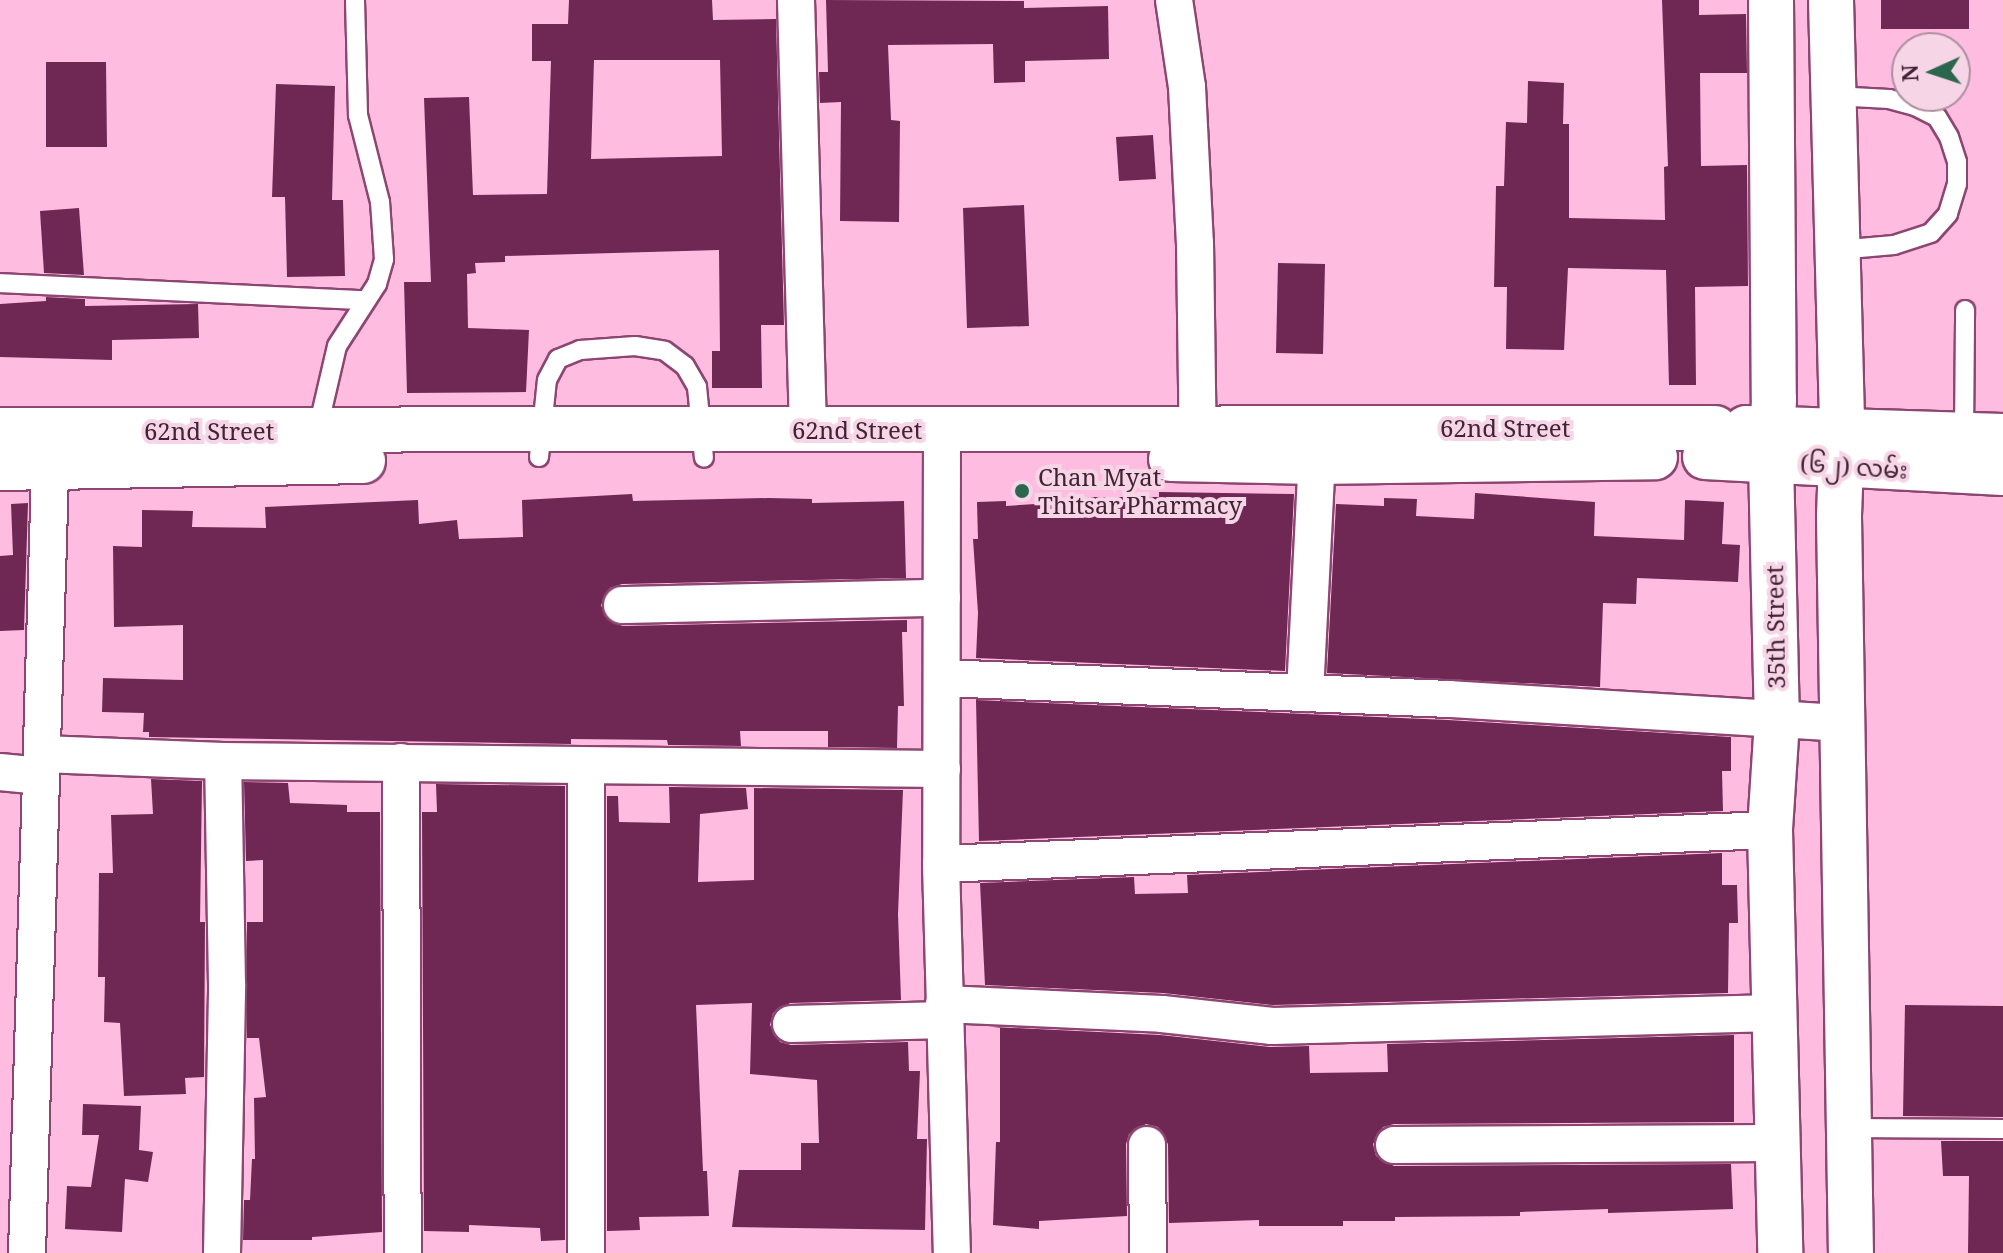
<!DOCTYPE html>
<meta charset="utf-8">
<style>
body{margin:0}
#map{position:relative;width:2003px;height:1253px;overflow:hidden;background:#fdbce0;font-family:"Noto Serif","Noto Sans Myanmar",serif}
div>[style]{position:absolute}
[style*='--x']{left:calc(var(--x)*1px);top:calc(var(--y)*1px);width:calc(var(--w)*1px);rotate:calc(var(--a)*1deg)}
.building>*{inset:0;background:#6f2754}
.roads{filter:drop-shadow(2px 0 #8d4671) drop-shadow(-2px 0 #8d4671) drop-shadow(0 2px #8d4671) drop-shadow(0 -2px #8d4671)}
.lane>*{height:18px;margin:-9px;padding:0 9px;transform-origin:9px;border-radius:9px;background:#fff}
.street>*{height:36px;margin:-18px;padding:0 18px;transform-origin:18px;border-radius:18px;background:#fff}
.secondary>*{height:44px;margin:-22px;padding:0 22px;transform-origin:22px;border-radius:22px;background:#fff}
.primary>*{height:44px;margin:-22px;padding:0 22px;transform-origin:22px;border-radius:22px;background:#fff}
.dots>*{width:22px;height:22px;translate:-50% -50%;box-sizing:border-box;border:4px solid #f6d5e6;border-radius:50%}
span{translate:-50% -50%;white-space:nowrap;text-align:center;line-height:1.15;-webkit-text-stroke:8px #f6d5e6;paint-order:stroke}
.street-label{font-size:24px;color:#422335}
.poi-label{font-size:24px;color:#422335}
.left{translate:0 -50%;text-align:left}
.north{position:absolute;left:1891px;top:32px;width:80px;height:80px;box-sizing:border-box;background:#f6d5e6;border:2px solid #ae8e9f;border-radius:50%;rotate:267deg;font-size:22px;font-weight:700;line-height:32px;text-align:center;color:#422335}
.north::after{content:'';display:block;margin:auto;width:28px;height:36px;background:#2d664f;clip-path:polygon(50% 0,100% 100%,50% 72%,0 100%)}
</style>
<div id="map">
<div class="building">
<i style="clip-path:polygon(evenodd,569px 0,712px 0,713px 20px,776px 19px,784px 325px,761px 325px,762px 388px,712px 388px,712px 351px,720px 351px,719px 250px,505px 256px,505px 262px,475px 263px,476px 273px,467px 274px,468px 328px,529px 330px,526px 392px,407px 393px,404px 282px,431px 282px,424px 98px,469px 97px,473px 195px,547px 194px,551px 61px,532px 61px,532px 24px,568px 24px,569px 0,594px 60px,720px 60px,722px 156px,591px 159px,594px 60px)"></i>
<i style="clip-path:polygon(826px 0,1024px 1px,1024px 8px,1108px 6px,1109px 59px,1025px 61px,1025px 82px,994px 83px,993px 44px,888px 45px,891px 120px,900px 121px,899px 222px,840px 221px,841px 102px,820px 103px,819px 72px,828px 72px)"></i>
<i style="clip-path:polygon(1662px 0,1699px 0,1699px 15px,1746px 14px,1747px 73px,1700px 73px,1701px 166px,1747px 165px,1748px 286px,1695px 287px,1696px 385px,1669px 385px,1666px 270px,1568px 268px,1564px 350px,1506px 349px,1507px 287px,1494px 287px,1496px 186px,1504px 186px,1506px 122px,1527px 123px,1528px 81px,1564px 83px,1563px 124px,1569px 124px,1569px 218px,1665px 220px,1664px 167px,1668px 166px)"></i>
<i style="clip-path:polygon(1881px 0,1969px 0,1969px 29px,1881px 29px)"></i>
<i style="clip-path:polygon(46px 62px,106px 62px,107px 147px,46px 147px)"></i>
<i style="clip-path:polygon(276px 84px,335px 86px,332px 200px,343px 200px,345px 276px,287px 277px,285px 197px,272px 197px)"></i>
<i style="clip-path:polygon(1153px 135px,1156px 179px,1119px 181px,1116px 137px)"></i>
<i style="clip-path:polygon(1024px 205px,1029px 326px,967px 328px,963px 208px)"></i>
<i style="clip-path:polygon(79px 208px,84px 275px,44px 273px,40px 211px)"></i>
<i style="clip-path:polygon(1278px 263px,1325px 264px,1323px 354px,1276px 353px)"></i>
<i style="clip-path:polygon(46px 297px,85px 299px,85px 306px,198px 304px,199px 338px,112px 340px,112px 360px,0 357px,0 304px,46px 301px)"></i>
<i style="clip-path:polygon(1159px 492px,1294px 494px,1285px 671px,976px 658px,978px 613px,973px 539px,978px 539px,977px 502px,1006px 501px,1006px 506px,1081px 501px,1081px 497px,1159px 497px)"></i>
<i style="clip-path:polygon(1475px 493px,1595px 502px,1594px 536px,1684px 540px,1685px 500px,1724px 502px,1722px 544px,1740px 545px,1738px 582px,1637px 578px,1636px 604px,1603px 603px,1600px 687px,1327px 673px,1336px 504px,1384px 506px,1384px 498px,1417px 499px,1416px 516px,1474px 519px)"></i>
<i style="clip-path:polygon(632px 494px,633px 501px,768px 498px,812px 499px,812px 503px,904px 501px,906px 578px,622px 584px,610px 588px,601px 605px,605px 616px,622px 626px,907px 620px,907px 632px,902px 632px,904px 706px,898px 706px,897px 748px,828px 747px,828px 731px,740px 731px,741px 746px,668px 745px,667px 740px,571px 739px,571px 744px,149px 737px,149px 732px,143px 732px,144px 713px,102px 712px,103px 678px,183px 680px,183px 625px,114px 627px,113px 546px,142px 547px,142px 510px,193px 511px,192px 527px,266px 528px,265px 507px,418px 500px,419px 524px,457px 520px,459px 539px,523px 537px,522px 500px)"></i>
<i style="clip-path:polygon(28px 503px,24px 630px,0 631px,0 556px,13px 555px,11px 504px)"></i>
<i style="clip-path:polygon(976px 700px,1448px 720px,1731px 737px,1731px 771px,1722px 771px,1723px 811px,979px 841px)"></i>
<i style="clip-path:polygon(151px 779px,202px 781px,200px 922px,205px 922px,204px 1077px,185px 1078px,186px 1094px,124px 1096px,120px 1023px,104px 1022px,105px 977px,98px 977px,99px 873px,113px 873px,111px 815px,153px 814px)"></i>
<i style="clip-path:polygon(244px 782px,288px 783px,290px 803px,347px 805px,347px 812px,380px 812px,382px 1232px,312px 1237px,312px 1240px,243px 1240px,244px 1200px,250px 1200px,252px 1159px,255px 1159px,254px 1098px,266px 1097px,259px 1038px,247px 1038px,247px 922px,263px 922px,263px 860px,246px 861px)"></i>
<i style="clip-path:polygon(436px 784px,565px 786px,565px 1240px,541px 1241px,540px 1228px,469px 1225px,469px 1232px,424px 1231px,422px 812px,437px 812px)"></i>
<i style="clip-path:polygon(669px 787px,746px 788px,748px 809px,700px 814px,698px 882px,754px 880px,754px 788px,903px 790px,898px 914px,901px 1000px,790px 1003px,773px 1013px,770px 1025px,780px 1042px,791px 1045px,908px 1042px,909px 1071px,920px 1071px,917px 1139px,927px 1139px,925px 1230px,732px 1227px,739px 1170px,801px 1170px,801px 1143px,819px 1143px,817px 1080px,750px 1074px,752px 1003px,696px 1005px,703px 1171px,707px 1171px,709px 1216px,639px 1217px,640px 1230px,607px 1231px,607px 796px,618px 796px,619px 822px,670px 823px)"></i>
<i style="clip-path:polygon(1722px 853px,1722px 885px,1737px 885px,1738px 923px,1729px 923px,1728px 993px,1273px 1005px,1163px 993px,985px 985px,980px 883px,1134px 877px,1135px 894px,1188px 893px,1187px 875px)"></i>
<i style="clip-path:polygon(1905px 1005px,2003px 1006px,2003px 1117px,1903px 1116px)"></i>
<i style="clip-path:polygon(993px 1027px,1160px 1035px,1270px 1047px,1309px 1046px,1310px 1073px,1388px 1072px,1387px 1044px,1734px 1035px,1734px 1122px,1394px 1124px,1383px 1127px,1373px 1144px,1376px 1156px,1394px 1166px,1731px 1164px,1733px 1209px,1608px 1213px,1608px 1209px,1520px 1212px,1520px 1216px,1395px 1217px,1395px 1221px,1343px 1221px,1343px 1226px,1259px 1226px,1259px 1220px,1169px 1223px,1168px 1144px,1158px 1127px,1146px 1124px,1129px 1134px,1126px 1144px,1127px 1216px,1039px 1221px,1039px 1229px,993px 1225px,996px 1142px,1000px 1142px,1000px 1028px)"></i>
<i style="clip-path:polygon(83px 1104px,141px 1106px,139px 1150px,153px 1152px,148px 1182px,125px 1179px,122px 1232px,65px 1229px,67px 1186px,91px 1187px,99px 1135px,82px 1135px)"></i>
<i style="clip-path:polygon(1941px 1141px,2003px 1141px,2003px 1253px,1968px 1253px,1969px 1176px,1943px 1176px)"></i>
</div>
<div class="roads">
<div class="lane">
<i style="--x:1834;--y:96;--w:55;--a:3.1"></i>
<i style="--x:1889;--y:99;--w:27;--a:15"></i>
<i style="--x:1915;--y:106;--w:25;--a:27"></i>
<i style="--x:1937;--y:117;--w:23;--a:59"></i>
<i style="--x:1949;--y:137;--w:26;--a:72"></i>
<i style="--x:1957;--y:162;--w:22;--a:90"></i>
<i style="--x:1957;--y:184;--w:31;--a:107"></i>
<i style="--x:1948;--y:214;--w:25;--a:132"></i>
<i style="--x:1931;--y:233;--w:39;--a:162"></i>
<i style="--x:1894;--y:245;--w:57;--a:175"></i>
<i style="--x:0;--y:283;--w:366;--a:2.7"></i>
<i style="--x:317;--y:432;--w:88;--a:-76.9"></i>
<i style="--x:337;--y:346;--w:74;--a:-57.2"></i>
<i style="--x:377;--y:284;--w:26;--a:-74"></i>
<i style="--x:384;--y:259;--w:57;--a:-94"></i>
<i style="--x:380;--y:202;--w:90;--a:-104.2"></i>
<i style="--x:358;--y:115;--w:115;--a:-91.5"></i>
<i style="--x:1964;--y:435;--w:125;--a:-89.5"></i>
<i style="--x:539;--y:457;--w:77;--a:-84.1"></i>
<i style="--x:547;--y:380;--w:24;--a:-62"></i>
<i style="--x:558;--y:359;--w:24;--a:-22"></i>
<i style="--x:580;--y:350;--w:55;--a:-4.2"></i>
<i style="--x:635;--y:346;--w:30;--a:9"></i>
<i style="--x:665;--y:351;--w:25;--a:37"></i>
<i style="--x:685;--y:366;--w:24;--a:60"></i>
<i style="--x:697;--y:387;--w:71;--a:84.4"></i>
<i style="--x:1847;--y:1128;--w:156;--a:0.4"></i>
</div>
<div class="street">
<i style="--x:796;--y:0;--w:430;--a:88.4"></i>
<i style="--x:1174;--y:0;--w:88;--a:81.5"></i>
<i style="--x:1187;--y:87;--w:156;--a:87.1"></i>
<i style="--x:1195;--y:243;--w:210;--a:89.2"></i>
<i style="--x:942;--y:430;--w:434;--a:90.1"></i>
<i style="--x:941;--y:864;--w:389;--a:88.4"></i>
<i style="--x:622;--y:605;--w:320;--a:-1.3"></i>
<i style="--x:942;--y:678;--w:507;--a:2.37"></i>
<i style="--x:1449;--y:699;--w:394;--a:3.5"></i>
<i style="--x:1305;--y:693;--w:258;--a:-87.1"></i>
<i style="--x:42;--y:754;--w:181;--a:2.2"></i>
<i style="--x:223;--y:761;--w:719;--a:0.64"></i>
<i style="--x:401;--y:762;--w:491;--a:89.8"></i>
<i style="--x:586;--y:766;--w:487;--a:90"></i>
<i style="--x:0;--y:772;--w:41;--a:5.6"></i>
<i style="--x:941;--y:864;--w:830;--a:-2.35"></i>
<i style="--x:944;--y:1004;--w:218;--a:2.6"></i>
<i style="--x:1162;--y:1014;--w:111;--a:6.2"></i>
<i style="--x:1272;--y:1026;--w:504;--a:-1.48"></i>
<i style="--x:791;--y:1024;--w:154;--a:-1.5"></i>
<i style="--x:1147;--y:1145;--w:108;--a:89.5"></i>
<i style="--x:1394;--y:1145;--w:383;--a:-0.3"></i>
<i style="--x:27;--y:1253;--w:813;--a:-88.31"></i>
<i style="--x:222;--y:1253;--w:269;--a:-88.9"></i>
<i style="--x:227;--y:984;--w:223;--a:-91"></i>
</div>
<div class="secondary">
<i style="--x:0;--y:430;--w:1715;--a:-0.07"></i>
<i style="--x:1171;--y:459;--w:145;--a:1.2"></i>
<i style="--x:1316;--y:462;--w:339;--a:-0.8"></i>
<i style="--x:0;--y:468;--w:363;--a:-1.1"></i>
</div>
<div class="primary">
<i style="--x:1771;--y:0;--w:399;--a:89.6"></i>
<i style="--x:1774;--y:399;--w:61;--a:92.8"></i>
<i style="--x:1771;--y:460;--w:261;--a:88.7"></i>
<i style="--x:1777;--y:721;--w:109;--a:93.7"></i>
<i style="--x:1770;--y:830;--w:423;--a:88.6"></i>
<i style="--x:1831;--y:0;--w:434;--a:88.5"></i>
<i style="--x:1842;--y:434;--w:83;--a:92.1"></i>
<i style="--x:1839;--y:517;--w:736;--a:89.07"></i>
<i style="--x:1746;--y:428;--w:257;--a:1.8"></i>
<i style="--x:1705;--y:457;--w:298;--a:3.1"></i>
</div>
</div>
<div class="dots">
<i style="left:1022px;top:491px;background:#2d664f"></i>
</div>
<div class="street-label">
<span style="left:1505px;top:428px">62nd Street</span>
<span style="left:857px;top:430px">62nd Street</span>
<span style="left:209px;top:431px">62nd Street</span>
<span style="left:1854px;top:466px;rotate:4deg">(၆၂) လမ်း</span>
<span style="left:1775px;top:627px;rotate:-91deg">35th Street</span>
</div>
<div class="poi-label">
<span class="left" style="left:1038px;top:491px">Chan Myat<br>Thitsar Pharmacy</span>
</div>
<div class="north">N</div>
</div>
